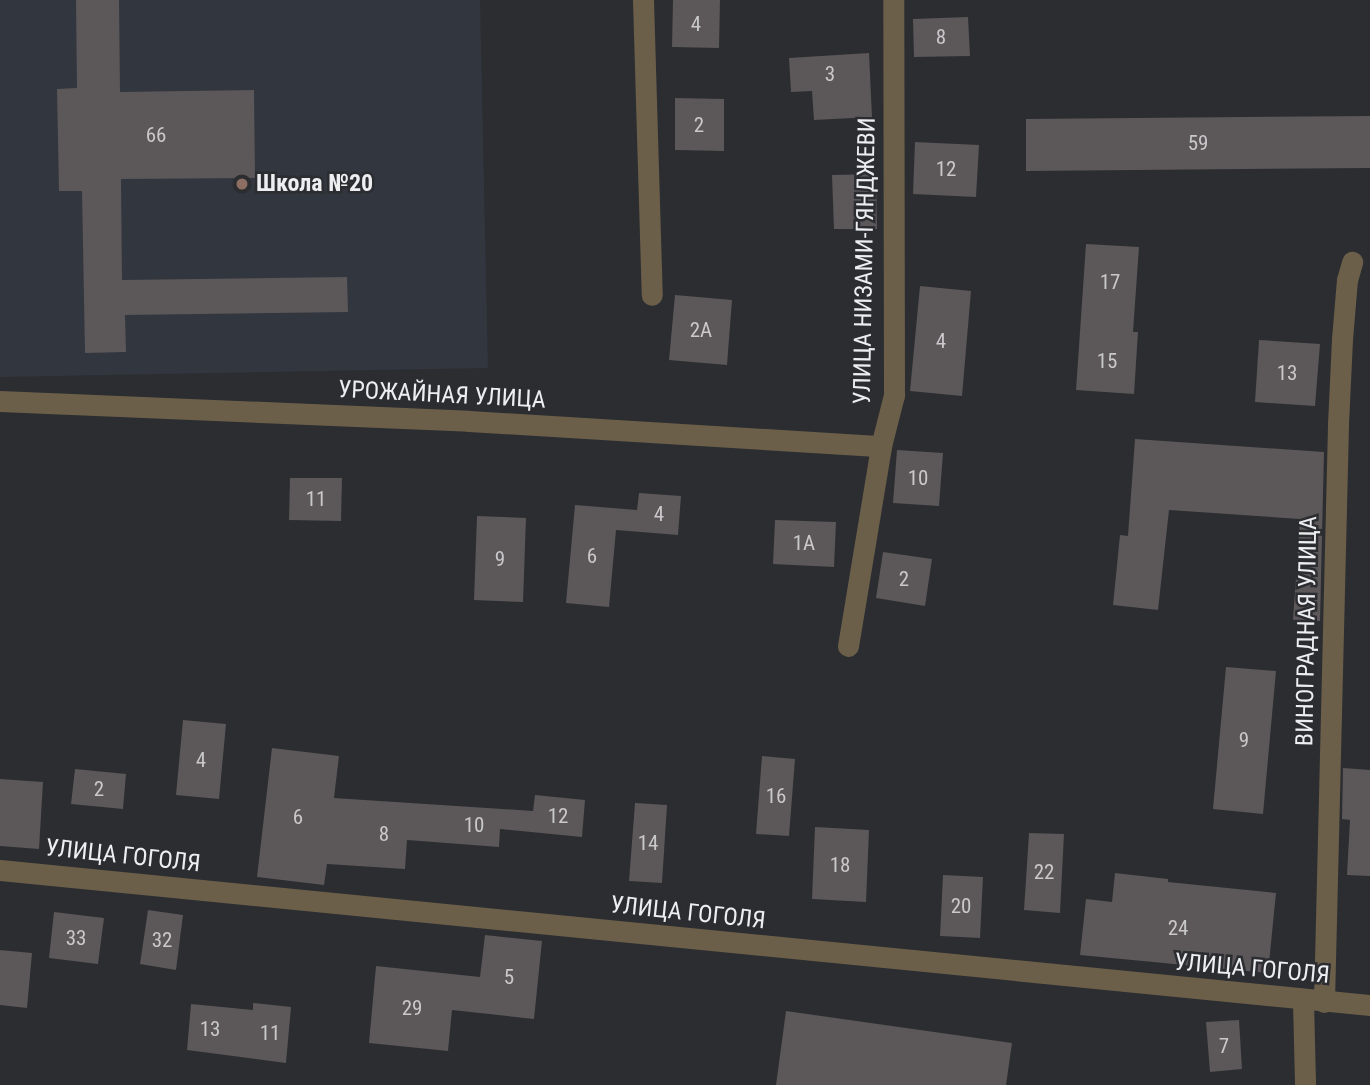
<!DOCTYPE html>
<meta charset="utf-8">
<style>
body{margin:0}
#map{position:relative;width:1370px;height:1085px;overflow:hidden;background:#2b2d31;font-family:"Roboto Condensed",sans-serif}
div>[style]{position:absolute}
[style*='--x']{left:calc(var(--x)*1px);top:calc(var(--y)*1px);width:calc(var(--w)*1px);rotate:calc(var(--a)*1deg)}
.built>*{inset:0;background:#32363f}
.building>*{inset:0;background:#5c5758}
.minor>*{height:21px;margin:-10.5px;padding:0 10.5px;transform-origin:10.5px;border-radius:10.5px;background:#6b5f4a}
.dots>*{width:19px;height:19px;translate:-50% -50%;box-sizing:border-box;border:4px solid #2b2d31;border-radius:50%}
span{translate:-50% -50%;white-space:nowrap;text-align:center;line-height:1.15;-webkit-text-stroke:5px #2b2d31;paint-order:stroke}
.number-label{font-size:21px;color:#c9c8ca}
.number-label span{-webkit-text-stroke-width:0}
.poi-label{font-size:24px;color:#edeef0;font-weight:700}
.left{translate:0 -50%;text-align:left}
.street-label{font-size:24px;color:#edeef0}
</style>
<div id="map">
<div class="built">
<i style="clip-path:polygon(0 0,480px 0,488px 368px,0 377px)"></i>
</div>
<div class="building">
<i style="clip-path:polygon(76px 0,119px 0,120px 92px,254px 90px,255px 178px,121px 179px,122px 280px,347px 277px,348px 312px,125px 315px,126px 352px,85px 353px,82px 191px,59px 191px,57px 89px,77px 88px)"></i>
<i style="clip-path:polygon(673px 0,720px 0,719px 48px,672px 47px)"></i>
<i style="clip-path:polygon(968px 17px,970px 56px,914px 57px,913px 19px)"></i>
<i style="clip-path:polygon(869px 53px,872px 117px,814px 120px,812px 91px,791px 92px,789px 58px)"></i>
<i style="clip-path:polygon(675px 98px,724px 99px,724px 151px,675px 150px)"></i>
<i style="clip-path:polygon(1370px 116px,1370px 168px,1026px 171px,1026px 119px)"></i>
<i style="clip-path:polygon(915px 142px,979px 145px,976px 197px,913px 194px)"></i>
<i style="clip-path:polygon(876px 174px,877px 229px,834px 229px,832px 175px)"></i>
<i style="clip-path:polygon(1086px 244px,1139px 247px,1133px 332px,1138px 332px,1134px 394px,1076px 390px)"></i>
<i style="clip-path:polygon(920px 286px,971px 291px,962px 396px,910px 391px)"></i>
<i style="clip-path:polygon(675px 295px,732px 300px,727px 365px,669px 360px)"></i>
<i style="clip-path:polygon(1259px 340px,1320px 344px,1315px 406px,1255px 402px)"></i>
<i style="clip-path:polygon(1135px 439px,1324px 452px,1320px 621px,1293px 620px,1300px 519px,1169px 510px,1158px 610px,1113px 605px,1120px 535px,1128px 536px)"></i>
<i style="clip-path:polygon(897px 450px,943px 453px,939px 506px,893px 503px)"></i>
<i style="clip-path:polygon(290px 478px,342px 478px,341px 521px,289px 520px)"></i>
<i style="clip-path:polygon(639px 493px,681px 496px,678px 535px,616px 530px,609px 607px,566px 603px,575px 505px,637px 510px)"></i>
<i style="clip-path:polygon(477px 516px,526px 518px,523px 602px,474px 600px)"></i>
<i style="clip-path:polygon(775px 520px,836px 522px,834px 567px,773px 564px)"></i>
<i style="clip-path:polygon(883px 552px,932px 559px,925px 606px,876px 598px)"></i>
<i style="clip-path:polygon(1226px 667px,1276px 671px,1263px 814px,1213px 809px)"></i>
<i style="clip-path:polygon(183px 720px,226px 724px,219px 799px,176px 795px)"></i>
<i style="clip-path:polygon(272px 748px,339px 756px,334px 798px,533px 811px,535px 795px,585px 800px,582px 837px,500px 829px,499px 847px,407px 840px,405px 869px,327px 864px,324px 885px,257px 877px)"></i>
<i style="clip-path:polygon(762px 756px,795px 759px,789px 836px,756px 834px)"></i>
<i style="clip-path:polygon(1343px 768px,1370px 770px,1370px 876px,1347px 875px,1350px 820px,1342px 819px)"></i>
<i style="clip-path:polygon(75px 769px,126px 774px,123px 809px,71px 804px)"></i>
<i style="clip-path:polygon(0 779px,43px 782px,39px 849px,0 846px)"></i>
<i style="clip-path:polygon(635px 803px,667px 805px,662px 883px,629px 881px)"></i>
<i style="clip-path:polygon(815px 827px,869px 830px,866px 902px,812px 899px)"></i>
<i style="clip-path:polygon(1029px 833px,1064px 834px,1060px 913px,1024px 910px)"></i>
<i style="clip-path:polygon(1115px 873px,1168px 879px,1168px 882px,1276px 893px,1268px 973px,1080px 955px,1086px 899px,1112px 902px)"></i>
<i style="clip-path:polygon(943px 875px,983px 877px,980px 938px,940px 936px)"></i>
<i style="clip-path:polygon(148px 910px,183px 915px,176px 970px,140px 964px)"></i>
<i style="clip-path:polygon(54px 912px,104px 918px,98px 964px,49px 958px)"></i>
<i style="clip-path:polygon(485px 935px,542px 941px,534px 1019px,452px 1010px,448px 1051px,369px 1043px,376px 966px,480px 977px)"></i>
<i style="clip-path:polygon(0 950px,32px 953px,27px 1008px,0 1005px)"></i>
<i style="clip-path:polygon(253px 1003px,291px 1007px,286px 1063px,187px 1050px,191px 1004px,253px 1010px)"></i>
<i style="clip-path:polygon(786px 1011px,1012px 1043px,1006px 1085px,776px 1085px)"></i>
<i style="clip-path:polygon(1239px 1020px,1242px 1069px,1210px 1072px,1206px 1022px)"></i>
</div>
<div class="minor">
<i style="--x:643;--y:0;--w:295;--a:88.3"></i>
<i style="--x:0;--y:401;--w:469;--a:2.4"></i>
<i style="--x:469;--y:421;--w:413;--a:3.5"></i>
<i style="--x:848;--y:646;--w:203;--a:-80.6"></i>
<i style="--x:881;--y:446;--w:53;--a:-75.7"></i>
<i style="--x:894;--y:395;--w:395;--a:-90.1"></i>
<i style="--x:0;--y:870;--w:1377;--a:5.63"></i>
<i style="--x:1303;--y:1001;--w:84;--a:88.6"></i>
<i style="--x:1324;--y:1002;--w:578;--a:-88.61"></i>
<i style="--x:1338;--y:424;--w:85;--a:-87.3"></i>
<i style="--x:1342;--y:339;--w:59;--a:-85.2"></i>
<i style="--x:1347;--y:280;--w:19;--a:-74"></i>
</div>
<div class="dots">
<i style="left:242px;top:184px;background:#8d6e63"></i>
</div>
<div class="number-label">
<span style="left:696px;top:24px">4</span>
<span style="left:941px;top:37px">8</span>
<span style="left:830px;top:74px">3</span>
<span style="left:699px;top:125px">2</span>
<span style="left:156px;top:135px">66</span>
<span style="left:1198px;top:143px">59</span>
<span style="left:946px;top:169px">12</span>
<span style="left:1110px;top:282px">17</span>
<span style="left:701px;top:330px">2А</span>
<span style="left:941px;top:341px">4</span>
<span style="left:1107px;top:361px">15</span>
<span style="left:1287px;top:373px">13</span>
<span style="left:918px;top:478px">10</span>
<span style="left:316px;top:499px">11</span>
<span style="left:659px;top:514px">4</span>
<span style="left:804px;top:543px">1А</span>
<span style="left:592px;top:556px">6</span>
<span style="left:500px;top:559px">9</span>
<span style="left:904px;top:579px">2</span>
<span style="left:1244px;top:740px">9</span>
<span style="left:201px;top:760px">4</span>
<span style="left:99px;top:789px">2</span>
<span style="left:776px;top:796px">16</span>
<span style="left:558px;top:816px">12</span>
<span style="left:298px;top:817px">6</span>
<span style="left:474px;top:825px">10</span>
<span style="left:384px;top:834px">8</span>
<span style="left:648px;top:843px">14</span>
<span style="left:840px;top:865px">18</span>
<span style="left:1044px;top:872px">22</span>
<span style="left:961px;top:906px">20</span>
<span style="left:1178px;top:928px">24</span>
<span style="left:76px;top:938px">33</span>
<span style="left:162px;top:940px">32</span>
<span style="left:509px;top:977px">5</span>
<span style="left:412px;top:1008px">29</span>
<span style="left:210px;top:1029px">13</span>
<span style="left:270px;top:1033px">11</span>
<span style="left:1224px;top:1046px">7</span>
</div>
<div class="poi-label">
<span class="left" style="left:256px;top:184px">Школа №20</span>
</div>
<div class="street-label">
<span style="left:865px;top:261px;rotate:-89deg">УЛИЦА НИЗАМИ-ГЯНДЖЕВИ</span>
<span style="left:442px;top:395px;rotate:3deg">УРОЖАЙНАЯ УЛИЦА</span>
<span style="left:1307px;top:631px;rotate:-89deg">ВИНОГРАДНАЯ УЛИЦА</span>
<span style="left:123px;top:856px;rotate:6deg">УЛИЦА ГОГОЛЯ</span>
<span style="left:688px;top:913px;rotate:6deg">УЛИЦА ГОГОЛЯ</span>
<span style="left:1252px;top:969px;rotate:5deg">УЛИЦА ГОГОЛЯ</span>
</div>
</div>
